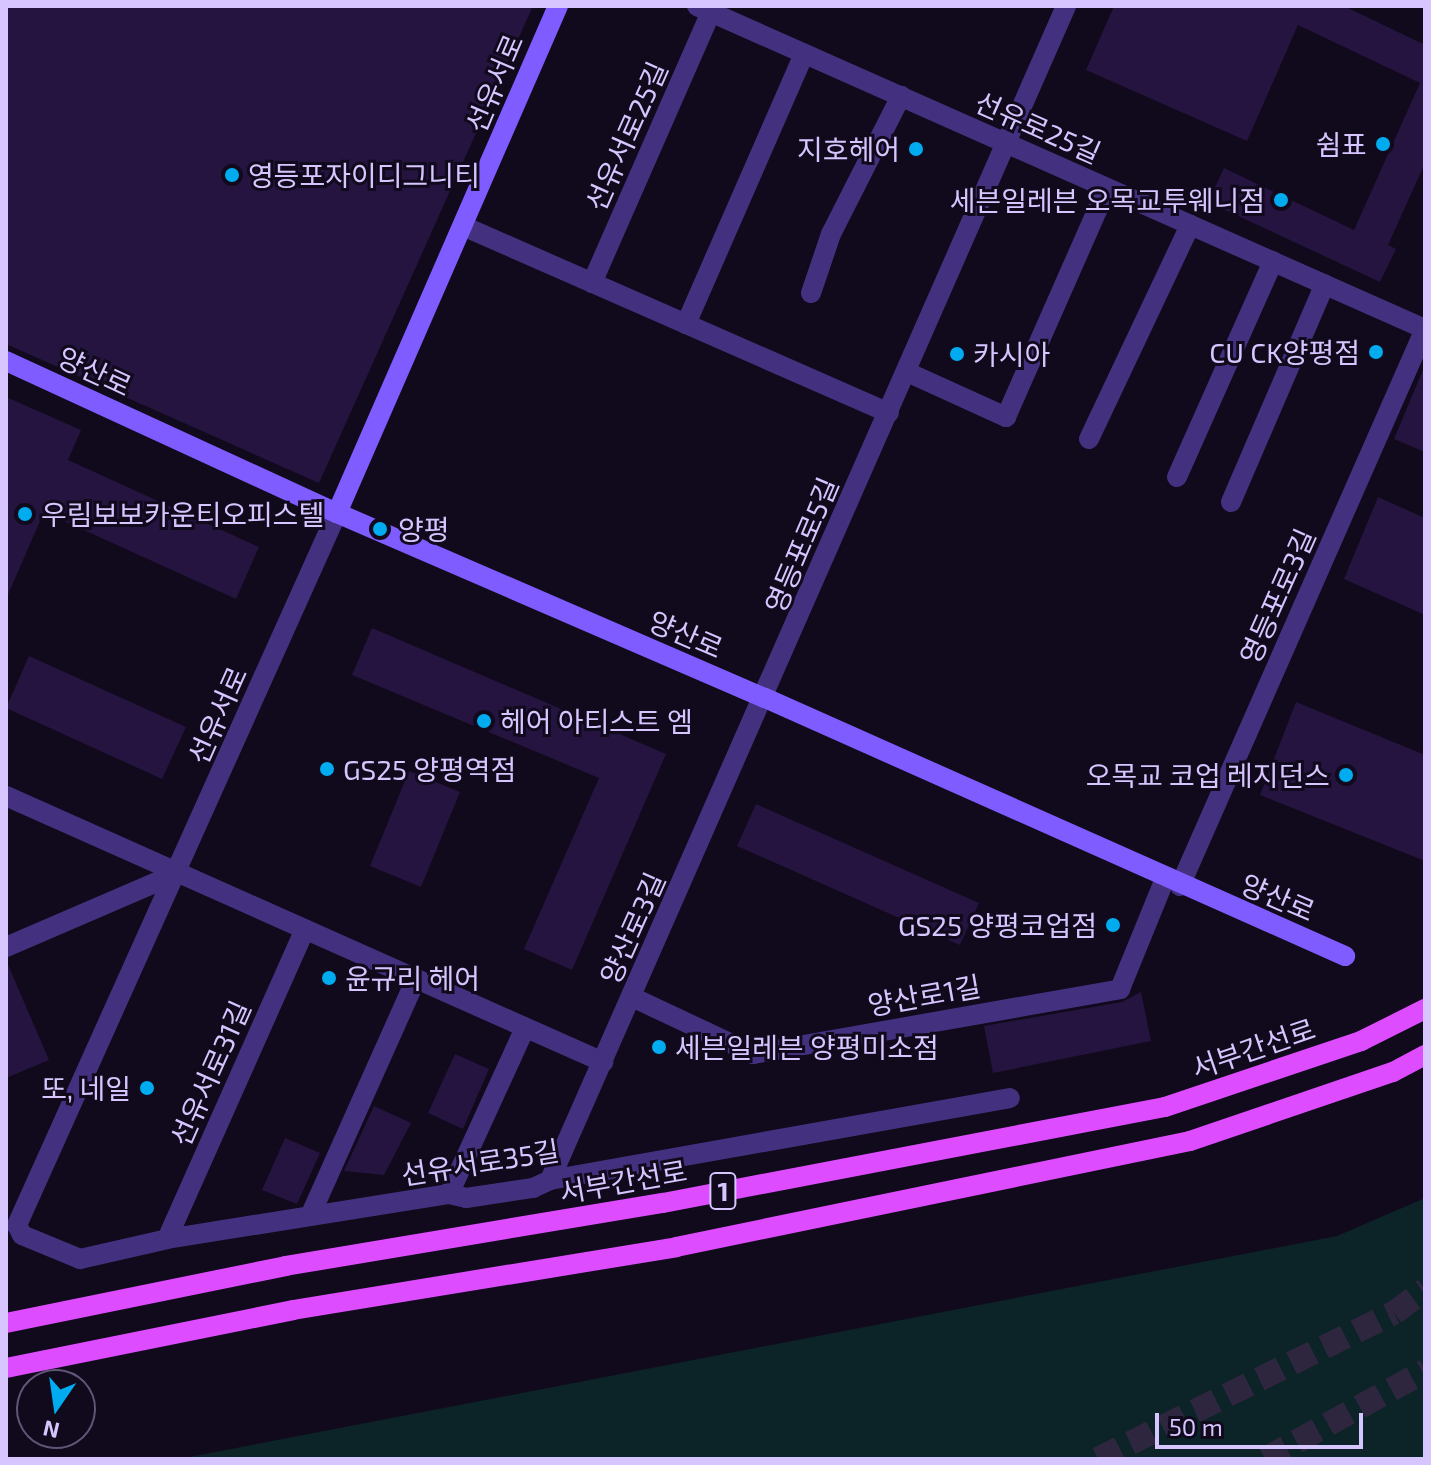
<!DOCTYPE html>
<meta charset="utf-8">
<style>
body{margin:0}
#map{position:relative;width:1431px;height:1465px;overflow:hidden;background:#100a1c;font-family:"Exo 2","Noto Sans KR",sans-serif}
div>[style]{position:absolute}
[style*='--x']{left:calc(var(--x)*1px);top:calc(var(--y)*1px);width:calc(var(--w)*1px);rotate:calc(var(--a)*1deg)}
.green>*{inset:0;background:#0c2327}
.building>*{inset:0;background:#25143f}
.highway-tunnel>*{height:24px;margin-top:-12px;transform-origin:0;background:repeating-linear-gradient(90deg,#2e263e 0 24px,transparent 0 36px)}
.street>*{height:20px;margin:-10px;padding:0 10px;transform-origin:10px;border-radius:10px;background:#43317f}
.secondary>*{height:20px;margin:-10px;padding:0 10px;transform-origin:10px;border-radius:10px;background:#7f5cff}
.primary>*{height:20px;margin:-10px;padding:0 10px;transform-origin:10px;border-radius:10px;background:#de4cff}
.dots>*{width:22px;height:22px;translate:-50% -50%;box-sizing:border-box;border:4px solid #100a1c;border-radius:50%}
span{translate:-50% -50%;white-space:nowrap;text-align:center;line-height:1.15;-webkit-text-stroke:6px #100a1c;paint-order:stroke}
.shield-label span{padding:2px 6px;background:#100a1c;border:2px solid;border-radius:6px;-webkit-text-stroke-width:0}
.shield-label{font-size:26px;color:#d7c5ff;font-weight:700}
.street-label{font-size:28px;color:#d7c5ff}
.poi-label{font-size:28px;color:#d7c5ff}
.right{translate:-100% -50%;text-align:right}
.left{translate:0 -50%;text-align:left}
.frame{position:absolute;inset:0;border:8px solid #d7c5ff;pointer-events:none}
.north{position:absolute;left:16px;top:1369px;width:80px;height:80px;box-sizing:border-box;background:#100a1c;border:2px solid #605577;border-radius:50%;rotate:193deg;font-size:22px;font-weight:700;line-height:32px;text-align:center;color:#d7c5ff}
.north::after{content:'';display:block;margin:auto;width:28px;height:36px;background:#00abf0;clip-path:polygon(50% 0,100% 100%,50% 72%,0 100%)}
.scale{position:absolute;left:1155px;top:1413px;width:208px;height:36px;box-sizing:border-box;border:4px solid #d7c5ff;border-top:0;padding-left:10px;font-size:24px;line-height:28px;white-space:nowrap;color:#d7c5ff;-webkit-text-stroke:6px #100a1c;paint-order:stroke}
</style>
<div id="map">
<div class="green">
<i style="clip-path:polygon(1425px 1198px,1425px 1459px,179px 1459px,1337px 1236px)"></i>
</div>
<div class="building">
<i style="clip-path:polygon(6px 6px,533px 6px,319px 483px,6px 344px)"></i>
<i style="clip-path:polygon(1114px 6px,1344px 6px,1425px 45px,1425px 163px,1388px 245px,1396px 249px,1380px 282px,1208px 202px,1224px 168px,1354px 230px,1420px 83px,1298px 25px,1247px 141px,1086px 70px)"></i>
<i style="clip-path:polygon(1425px 365px,1425px 452px,1394px 439px)"></i>
<i style="clip-path:polygon(6px 397px,81px 430px,68px 460px,259px 547px,236px 599px,44px 512px,6px 599px)"></i>
<i style="clip-path:polygon(1378px 497px,1425px 518px,1425px 615px,1344px 579px)"></i>
<i style="clip-path:polygon(372px 628px,666px 754px,572px 970px,524px 949px,599px 778px,352px 675px)"></i>
<i style="clip-path:polygon(29px 656px,186px 727px,162px 779px,6px 708px)"></i>
<i style="clip-path:polygon(1296px 702px,1425px 755px,1425px 861px,1260px 795px)"></i>
<i style="clip-path:polygon(409px 771px,460px 792px,421px 887px,370px 866px)"></i>
<i style="clip-path:polygon(756px 804px,979px 903px,960px 945px,737px 846px)"></i>
<i style="clip-path:polygon(6px 960px,49px 1060px,6px 1078px)"></i>
<i style="clip-path:polygon(1141px 992px,1151px 1041px,993px 1073px,984px 1026px,1122px 1002px)"></i>
<i style="clip-path:polygon(455px 1054px,489px 1069px,463px 1129px,428px 1113px)"></i>
<i style="clip-path:polygon(374px 1106px,411px 1123px,384px 1175px,344px 1171px)"></i>
<i style="clip-path:polygon(285px 1138px,320px 1153px,297px 1204px,262px 1190px)"></i>
</div>
<div class="highway-tunnel">
<i style="--x:1098;--y:1459;--w:330;--a:-26.3"></i>
<i style="--x:1394;--y:1313;--w:39;--a:-37"></i>
<i style="--x:1265;--y:1459;--w:183;--a:-28.8"></i>
</div>
<div class="street">
<i style="--x:697;--y:6;--w:796;--a:23.93"></i>
<i style="--x:463;--y:226;--w:465;--a:23.7"></i>
<i style="--x:592;--y:283;--w:296;--a:-66.3"></i>
<i style="--x:811;--y:293;--w:62;--a:-71.3"></i>
<i style="--x:831;--y:234;--w:155;--a:-63.1"></i>
<i style="--x:686;--y:324;--w:295;--a:-66.4"></i>
<i style="--x:907;--y:372;--w:109;--a:24.4"></i>
<i style="--x:1006;--y:417;--w:250;--a:-66.2"></i>
<i style="--x:1089;--y:439;--w:237;--a:-64.7"></i>
<i style="--x:1177;--y:477;--w:236;--a:-66"></i>
<i style="--x:1231;--y:502;--w:237;--a:-66.7"></i>
<i style="--x:337;--y:513;--w:781;--a:114.2"></i>
<i style="--x:17;--y:1225;--w:11;--a:63"></i>
<i style="--x:22;--y:1235;--w:63;--a:22.5"></i>
<i style="--x:80;--y:1259;--w:89;--a:-12.9"></i>
<i style="--x:167;--y:1239;--w:286;--a:-9.1"></i>
<i style="--x:449;--y:1194;--w:17;--a:13"></i>
<i style="--x:466;--y:1198;--w:68;--a:-8.5"></i>
<i style="--x:533;--y:1188;--w:19;--a:-25"></i>
<i style="--x:550;--y:1180;--w:467;--a:-10.1"></i>
<i style="--x:6;--y:796;--w:654;--a:24.02"></i>
<i style="--x:1180;--y:886;--w:609;--a:-66.26"></i>
<i style="--x:6;--y:947;--w:187;--a:-23.3"></i>
<i style="--x:632;--y:997;--w:134;--a:25.2"></i>
<i style="--x:753;--y:1054;--w:373;--a:-10"></i>
<i style="--x:1120;--y:989;--w:119;--a:-67.8"></i>
<i style="--x:550;--y:1180;--w:1282;--a:-66.27"></i>
<i style="--x:449;--y:1194;--w:183;--a:-65.4"></i>
<i style="--x:310;--y:1216;--w:260;--a:-65.9"></i>
<i style="--x:167;--y:1239;--w:339;--a:-66"></i>
</div>
<div class="secondary">
<i style="--x:6;--y:361;--w:364;--a:24.7"></i>
<i style="--x:337;--y:513;--w:466;--a:23.4"></i>
<i style="--x:765;--y:698;--w:635;--a:23.98"></i>
<i style="--x:337;--y:513;--w:553;--a:-66.45"></i>
</div>
<div class="primary">
<i style="--x:6;--y:1323;--w:285;--a:-11.5"></i>
<i style="--x:285;--y:1266;--w:383;--a:-9.5"></i>
<i style="--x:663;--y:1203;--w:511;--a:-10.83"></i>
<i style="--x:1165;--y:1107;--w:207;--a:-18.6"></i>
<i style="--x:1361;--y:1041;--w:72;--a:-26.6"></i>
<i style="--x:6;--y:1368;--w:293;--a:-11.4"></i>
<i style="--x:293;--y:1310;--w:388;--a:-9.3"></i>
<i style="--x:676;--y:1247;--w:525;--a:-11.65"></i>
<i style="--x:1190;--y:1141;--w:214;--a:-18.8"></i>
<i style="--x:1393;--y:1072;--w:36;--a:-28"></i>
</div>
<div class="dots">
<i style="left:1383px;top:144px;background:#00abf0"></i>
<i style="left:916px;top:149px;background:#00abf0"></i>
<i style="left:232px;top:175px;background:#00abf0"></i>
<i style="left:1281px;top:200px;background:#00abf0"></i>
<i style="left:1376px;top:352px;background:#00abf0"></i>
<i style="left:957px;top:354px;background:#00abf0"></i>
<i style="left:25px;top:514px;background:#00abf0"></i>
<i style="left:380px;top:529px;background:#00abf0"></i>
<i style="left:484px;top:721px;background:#00abf0"></i>
<i style="left:327px;top:769px;background:#00abf0"></i>
<i style="left:1346px;top:775px;background:#00abf0"></i>
<i style="left:1113px;top:925px;background:#00abf0"></i>
<i style="left:329px;top:978px;background:#00abf0"></i>
<i style="left:659px;top:1047px;background:#00abf0"></i>
<i style="left:147px;top:1088px;background:#00abf0"></i>
</div>
<div class="shield-label">
<span style="left:723px;top:1191px">1</span>
</div>
<div class="street-label">
<span style="left:494px;top:83px;rotate:-67deg">선유서로</span>
<span style="left:1038px;top:127px;rotate:24deg">선유로25길</span>
<span style="left:626px;top:136px;rotate:-66deg">선유서로25길</span>
<span style="left:95px;top:371px;rotate:25deg">양산로</span>
<span style="left:801px;top:545px;rotate:-67deg">영등포로5길</span>
<span style="left:1277px;top:596px;rotate:-66deg">영등포로3길</span>
<span style="left:686px;top:634px;rotate:23deg">양산로</span>
<span style="left:217px;top:715px;rotate:-66deg">선유서로</span>
<span style="left:1278px;top:897px;rotate:23deg">양산로</span>
<span style="left:632px;top:928px;rotate:-66deg">양산로3길</span>
<span style="left:924px;top:995px;rotate:-10deg">양산로1길</span>
<span style="left:1253px;top:1048px;rotate:-19deg">서부간선로</span>
<span style="left:210px;top:1073px;rotate:-66deg">선유서로31길</span>
<span style="left:480px;top:1162px;rotate:-9deg">선유서로35길</span>
<span style="left:623px;top:1181px;rotate:-10deg">서부간선로</span>
</div>
<div class="poi-label">
<span class="right" style="left:1367px;top:144px">쉼표</span>
<span class="right" style="left:900px;top:149px">지호헤어</span>
<span class="left" style="left:248px;top:175px">영등포자이디그니티</span>
<span class="right" style="left:1265px;top:200px">세븐일레븐 오목교투웨니점</span>
<span class="right" style="left:1360px;top:352px">CU CK양평점</span>
<span class="left" style="left:973px;top:354px">카시아</span>
<span class="left" style="left:41px;top:514px">우림보보카운티오피스텔</span>
<span class="left" style="left:398px;top:529px">양평</span>
<span class="left" style="left:500px;top:721px">헤어 아티스트 엠</span>
<span class="left" style="left:343px;top:769px">GS25 양평역점</span>
<span class="right" style="left:1330px;top:775px">오목교 코업 레지던스</span>
<span class="right" style="left:1097px;top:925px">GS25 양평코업점</span>
<span class="left" style="left:345px;top:978px">윤규리 헤어</span>
<span class="left" style="left:675px;top:1047px">세븐일레븐 양평미소점</span>
<span class="right" style="left:131px;top:1088px">또, 네일</span>
</div>
<div class="frame"></div>
<div class="north">N</div>
<div class="scale">50 m</div>
</div>
